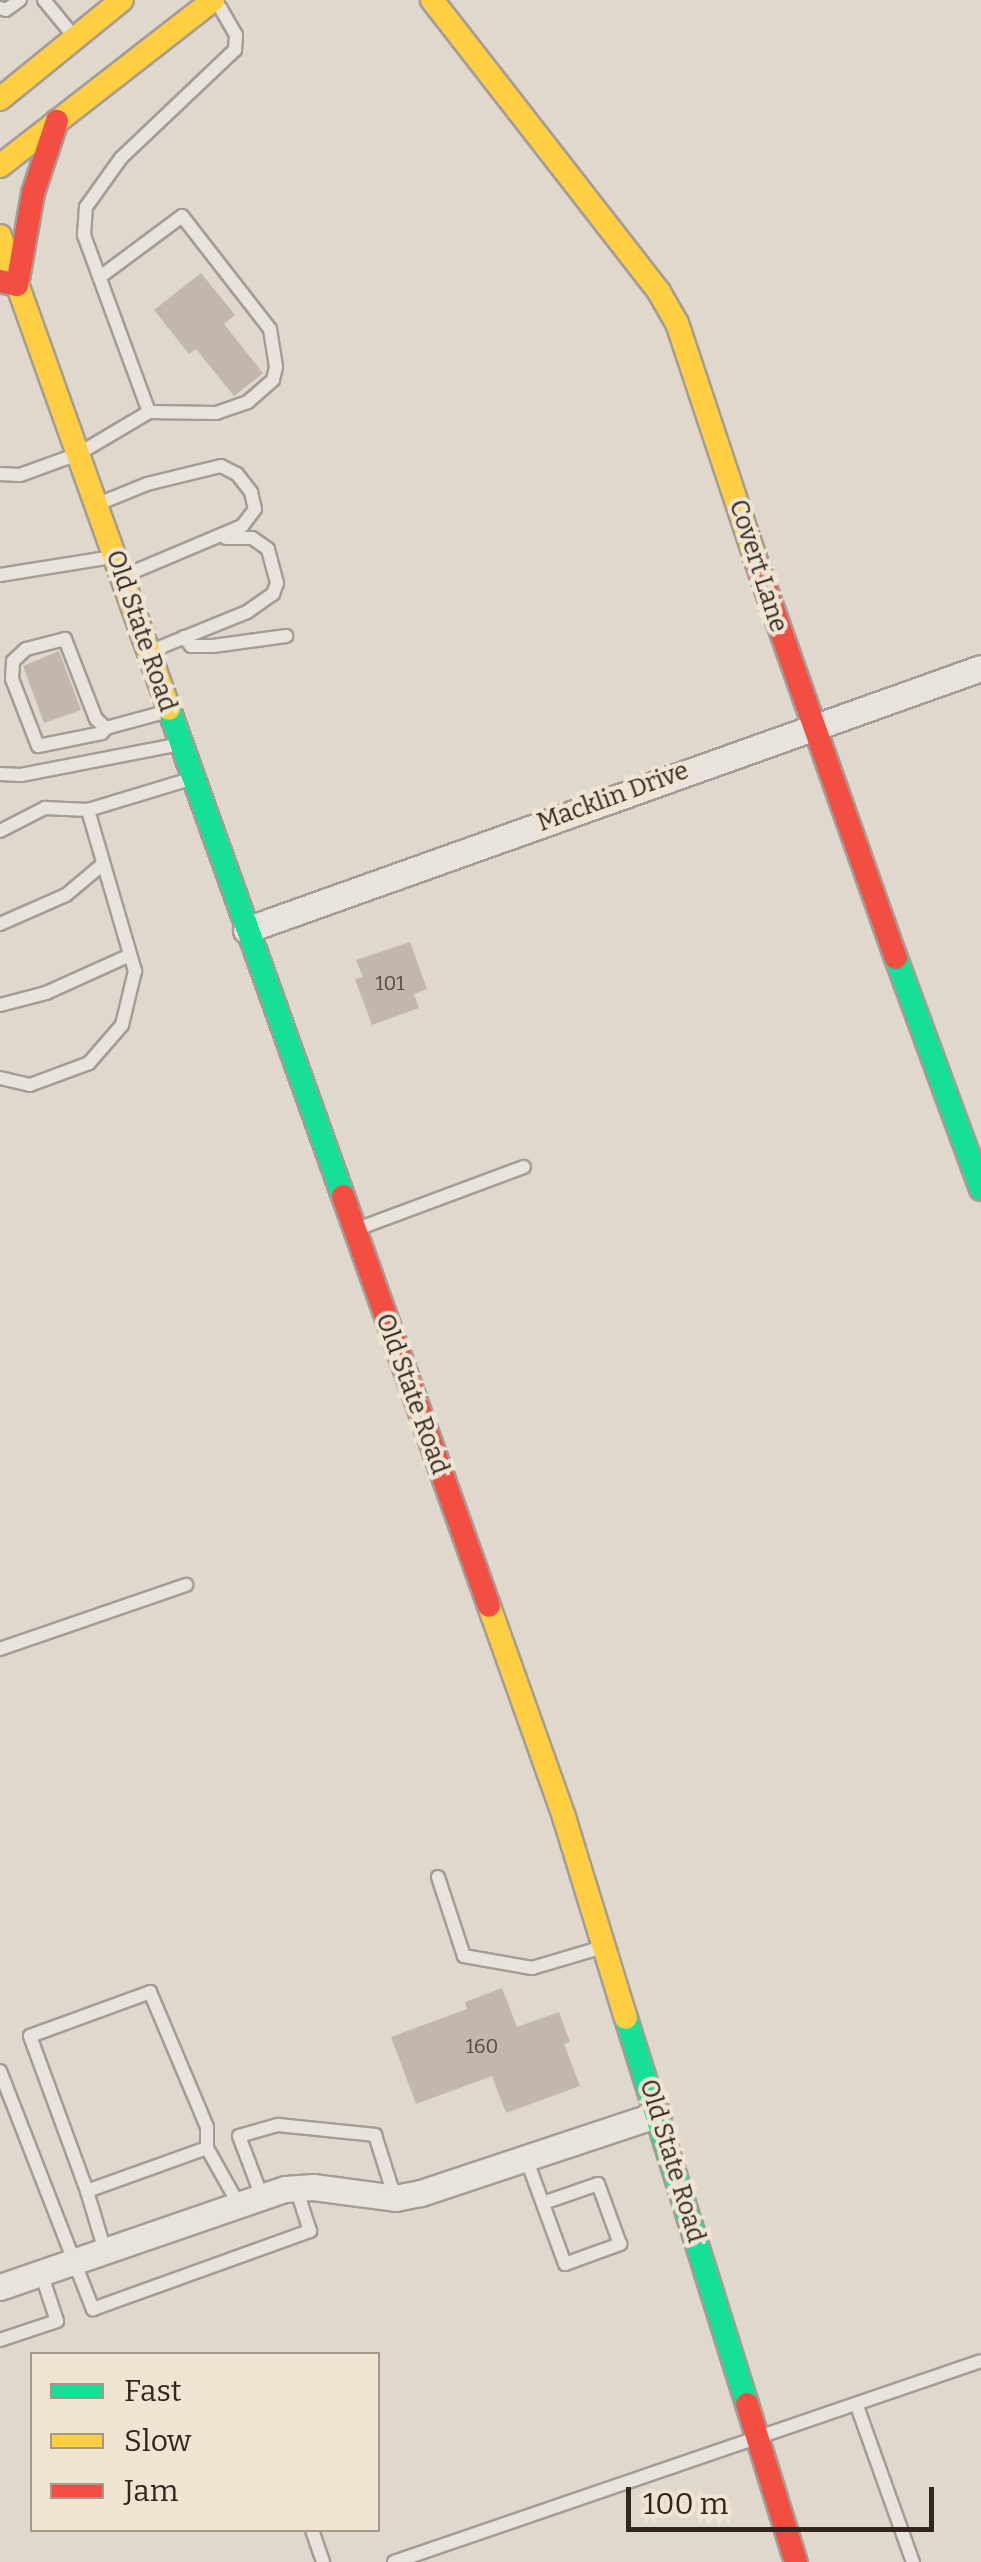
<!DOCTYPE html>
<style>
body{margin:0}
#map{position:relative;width:981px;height:2562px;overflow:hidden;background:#e0d8cc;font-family:Bitter,serif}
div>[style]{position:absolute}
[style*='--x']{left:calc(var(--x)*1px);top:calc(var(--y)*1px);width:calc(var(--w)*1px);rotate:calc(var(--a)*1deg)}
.building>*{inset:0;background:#c3b6ad}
.roads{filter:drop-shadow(2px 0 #a59d95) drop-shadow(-2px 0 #a59d95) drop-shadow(0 2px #a59d95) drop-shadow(0 -2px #a59d95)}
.lane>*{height:12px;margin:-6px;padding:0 6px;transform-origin:6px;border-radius:6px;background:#e8e4dd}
.street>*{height:25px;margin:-12.5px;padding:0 12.5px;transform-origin:12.5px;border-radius:12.5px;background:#e8e4dd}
.fast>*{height:22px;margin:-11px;padding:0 11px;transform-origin:11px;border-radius:11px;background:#16e098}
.slow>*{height:22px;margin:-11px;padding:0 11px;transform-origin:11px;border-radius:11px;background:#ffcf43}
.jam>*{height:22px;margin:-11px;padding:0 11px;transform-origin:11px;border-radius:11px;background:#f24e42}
span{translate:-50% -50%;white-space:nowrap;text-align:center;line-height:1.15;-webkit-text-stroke:8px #f0e4d3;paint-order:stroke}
.number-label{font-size:20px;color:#564a42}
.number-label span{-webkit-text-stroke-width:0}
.street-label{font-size:25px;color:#32261f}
.legend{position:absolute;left:30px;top:2352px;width:350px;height:180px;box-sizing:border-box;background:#f0e4d3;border:2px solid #a4988b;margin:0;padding:12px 18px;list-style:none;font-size:30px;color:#32261f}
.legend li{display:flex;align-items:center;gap:20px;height:50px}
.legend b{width:50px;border:2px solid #a4988b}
.scale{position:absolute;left:626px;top:2487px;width:308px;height:45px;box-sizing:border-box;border:5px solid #32261f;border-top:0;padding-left:12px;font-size:30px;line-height:35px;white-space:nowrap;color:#32261f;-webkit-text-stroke:8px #f0e4d3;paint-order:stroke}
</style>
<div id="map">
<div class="building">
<i style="clip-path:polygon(201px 273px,235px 315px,224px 324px,263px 373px,234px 396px,196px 349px,189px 354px,154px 310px)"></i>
<i style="clip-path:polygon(59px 651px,81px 710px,44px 723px,23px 666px)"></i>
<i style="clip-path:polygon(410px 942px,427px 989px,414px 994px,419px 1008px,372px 1025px,355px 979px,363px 977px,356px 960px)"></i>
<i style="clip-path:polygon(502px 1988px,517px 2027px,559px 2012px,570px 2042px,564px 2044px,580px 2086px,506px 2113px,492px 2076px,416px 2104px,391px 2037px,467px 2009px,465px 2002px)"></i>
</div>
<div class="roads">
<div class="lane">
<i style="--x:44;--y:0;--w:43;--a:50.7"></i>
<i style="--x:0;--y:8;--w:6;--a:18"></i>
<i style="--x:6;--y:10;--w:17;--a:-36"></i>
<i style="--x:100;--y:277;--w:102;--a:-36.6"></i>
<i style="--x:182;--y:216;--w:143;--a:52.1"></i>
<i style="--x:270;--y:329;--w:38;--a:81"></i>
<i style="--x:276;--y:367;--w:13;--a:103"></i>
<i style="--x:273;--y:380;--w:33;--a:139"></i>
<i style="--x:248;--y:402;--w:34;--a:161"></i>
<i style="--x:216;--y:413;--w:67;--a:-179.1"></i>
<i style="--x:0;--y:474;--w:20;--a:3"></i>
<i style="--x:20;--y:475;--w:62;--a:-19.9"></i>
<i style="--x:78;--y:454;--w:82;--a:-30.6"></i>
<i style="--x:149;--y:412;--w:189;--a:-110.2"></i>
<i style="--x:84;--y:235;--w:28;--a:-86"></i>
<i style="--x:86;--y:207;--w:60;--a:-54.5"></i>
<i style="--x:121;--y:158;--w:157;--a:-43.5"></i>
<i style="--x:235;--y:50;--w:15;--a:-86"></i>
<i style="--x:236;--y:35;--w:32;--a:-120"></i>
<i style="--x:98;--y:504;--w:53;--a:-22.2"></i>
<i style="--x:147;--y:484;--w:76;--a:-13.7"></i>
<i style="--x:221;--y:466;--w:18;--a:27"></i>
<i style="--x:237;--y:474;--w:23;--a:52"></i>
<i style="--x:251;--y:492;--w:17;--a:77"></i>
<i style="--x:255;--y:509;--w:21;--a:127"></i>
<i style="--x:242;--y:526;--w:126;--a:157.1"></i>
<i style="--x:0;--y:575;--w:113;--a:-9.1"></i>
<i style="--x:184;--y:637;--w:11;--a:52"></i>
<i style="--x:191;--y:646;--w:22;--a:0"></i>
<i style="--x:213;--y:646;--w:74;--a:-7.8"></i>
<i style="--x:151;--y:651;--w:104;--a:-22.1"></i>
<i style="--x:247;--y:612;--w:32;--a:-35"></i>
<i style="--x:273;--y:594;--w:12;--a:-70"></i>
<i style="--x:277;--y:583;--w:35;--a:-105"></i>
<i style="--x:268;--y:549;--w:19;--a:-145"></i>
<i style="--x:252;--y:538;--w:26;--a:180"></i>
<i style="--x:106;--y:728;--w:13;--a:-138"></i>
<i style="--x:96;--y:719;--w:86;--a:-111.2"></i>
<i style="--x:65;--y:639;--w:40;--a:165.6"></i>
<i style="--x:26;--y:649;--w:18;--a:137"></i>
<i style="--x:13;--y:661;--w:18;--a:93"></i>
<i style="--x:12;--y:679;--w:72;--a:68.8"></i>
<i style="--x:38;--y:746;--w:65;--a:-11.5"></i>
<i style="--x:102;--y:733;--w:6;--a:-51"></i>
<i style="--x:106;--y:728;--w:61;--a:-15.2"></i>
<i style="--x:0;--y:774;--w:21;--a:3"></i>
<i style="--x:21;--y:775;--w:162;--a:-11"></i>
<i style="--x:0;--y:831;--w:51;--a:-27.1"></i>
<i style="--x:45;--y:808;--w:43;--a:2.7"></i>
<i style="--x:88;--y:810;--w:107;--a:-16.9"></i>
<i style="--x:0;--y:924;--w:72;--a:-23.7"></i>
<i style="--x:66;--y:895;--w:48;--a:-40"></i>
<i style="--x:0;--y:1005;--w:48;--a:-14.6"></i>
<i style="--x:46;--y:993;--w:92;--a:-24.3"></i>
<i style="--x:0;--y:1078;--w:31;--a:13"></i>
<i style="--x:30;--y:1085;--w:63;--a:-20.4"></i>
<i style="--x:89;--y:1063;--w:50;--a:-49"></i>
<i style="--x:122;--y:1025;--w:56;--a:-76.5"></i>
<i style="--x:135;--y:971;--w:168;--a:-106.3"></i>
<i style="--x:357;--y:1229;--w:178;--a:-20.4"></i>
<i style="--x:0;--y:1649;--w:197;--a:-19"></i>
<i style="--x:438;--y:1877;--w:83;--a:71.8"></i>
<i style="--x:464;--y:1956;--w:69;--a:10"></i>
<i style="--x:532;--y:1968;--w:74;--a:-16.5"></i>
<i style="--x:0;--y:2071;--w:256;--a:68.7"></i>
<i style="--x:93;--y:2309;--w:231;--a:-19.8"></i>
<i style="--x:310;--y:2231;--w:45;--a:-108"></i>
<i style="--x:526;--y:2158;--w:113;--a:69.8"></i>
<i style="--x:565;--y:2264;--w:59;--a:-20"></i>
<i style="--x:620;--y:2244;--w:64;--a:-110.1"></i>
<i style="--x:598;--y:2184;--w:58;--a:160.9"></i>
<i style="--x:87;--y:2191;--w:165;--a:-110.2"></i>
<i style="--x:30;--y:2036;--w:128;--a:-20.1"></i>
<i style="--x:150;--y:1992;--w:147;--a:67.1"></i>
<i style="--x:207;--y:2127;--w:21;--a:90"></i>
<i style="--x:262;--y:2197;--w:65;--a:-110.7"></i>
<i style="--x:239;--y:2136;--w:41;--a:-15.8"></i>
<i style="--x:278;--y:2125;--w:98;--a:5.9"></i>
<i style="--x:375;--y:2135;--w:66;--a:72.4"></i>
<i style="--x:105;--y:2251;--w:63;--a:-106.7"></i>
<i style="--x:87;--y:2191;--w:127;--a:-19.7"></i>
<i style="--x:207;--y:2148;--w:65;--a:60.7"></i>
<i style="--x:0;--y:2340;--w:60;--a:-18.4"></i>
<i style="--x:57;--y:2321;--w:51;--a:-108.4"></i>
<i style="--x:857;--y:2406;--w:166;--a:70.3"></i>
<i style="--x:312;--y:2530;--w:34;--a:71"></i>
<i style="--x:394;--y:2562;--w:620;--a:-18.9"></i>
</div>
<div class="street">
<i style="--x:246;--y:930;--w:780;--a:-19.62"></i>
<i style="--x:0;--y:2287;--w:301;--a:-19"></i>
<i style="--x:285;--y:2189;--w:28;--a:-4"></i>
<i style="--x:313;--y:2187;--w:83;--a:7.6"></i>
<i style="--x:395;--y:2198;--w:26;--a:-11"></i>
<i style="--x:421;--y:2193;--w:250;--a:-18.4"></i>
</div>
<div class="fast">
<i style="--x:169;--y:709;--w:517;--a:70.34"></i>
<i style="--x:896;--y:958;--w:246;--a:69.8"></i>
<i style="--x:626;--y:2018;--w:405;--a:72.6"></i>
</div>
<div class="slow">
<i style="--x:432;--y:0;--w:370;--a:52.1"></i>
<i style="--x:659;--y:292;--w:36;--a:60"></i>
<i style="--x:677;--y:323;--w:248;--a:71.6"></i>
<i style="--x:0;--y:99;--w:157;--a:-39.1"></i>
<i style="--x:0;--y:166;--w:270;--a:-37.9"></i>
<i style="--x:0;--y:236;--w:502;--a:70.34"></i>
<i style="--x:489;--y:1606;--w:224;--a:70.4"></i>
<i style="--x:564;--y:1817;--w:210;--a:72.9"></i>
</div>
<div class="jam">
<i style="--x:0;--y:281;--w:17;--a:13"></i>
<i style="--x:17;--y:285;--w:93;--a:-80.1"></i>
<i style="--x:33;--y:193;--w:76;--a:-71.6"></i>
<i style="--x:755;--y:558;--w:424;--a:70.6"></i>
<i style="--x:343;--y:1196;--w:435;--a:70.4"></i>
<i style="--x:747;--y:2404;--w:165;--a:72.8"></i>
</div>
</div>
<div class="number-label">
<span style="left:390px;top:983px">101</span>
<span style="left:482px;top:2046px">160</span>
</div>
<div class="street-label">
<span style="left:758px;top:566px;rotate:72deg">Covert Lane</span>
<span style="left:141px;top:631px;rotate:71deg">Old State Road</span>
<span style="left:613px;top:797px;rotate:-20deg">Macklin Drive</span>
<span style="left:412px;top:1394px;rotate:70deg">Old State Road</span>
<span style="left:672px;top:2161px;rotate:73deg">Old State Road</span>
</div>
<ul class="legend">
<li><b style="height:12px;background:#16e098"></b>Fast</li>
<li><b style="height:12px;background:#ffcf43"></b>Slow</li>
<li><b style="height:12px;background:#f24e42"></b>Jam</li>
</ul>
<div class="scale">100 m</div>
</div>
